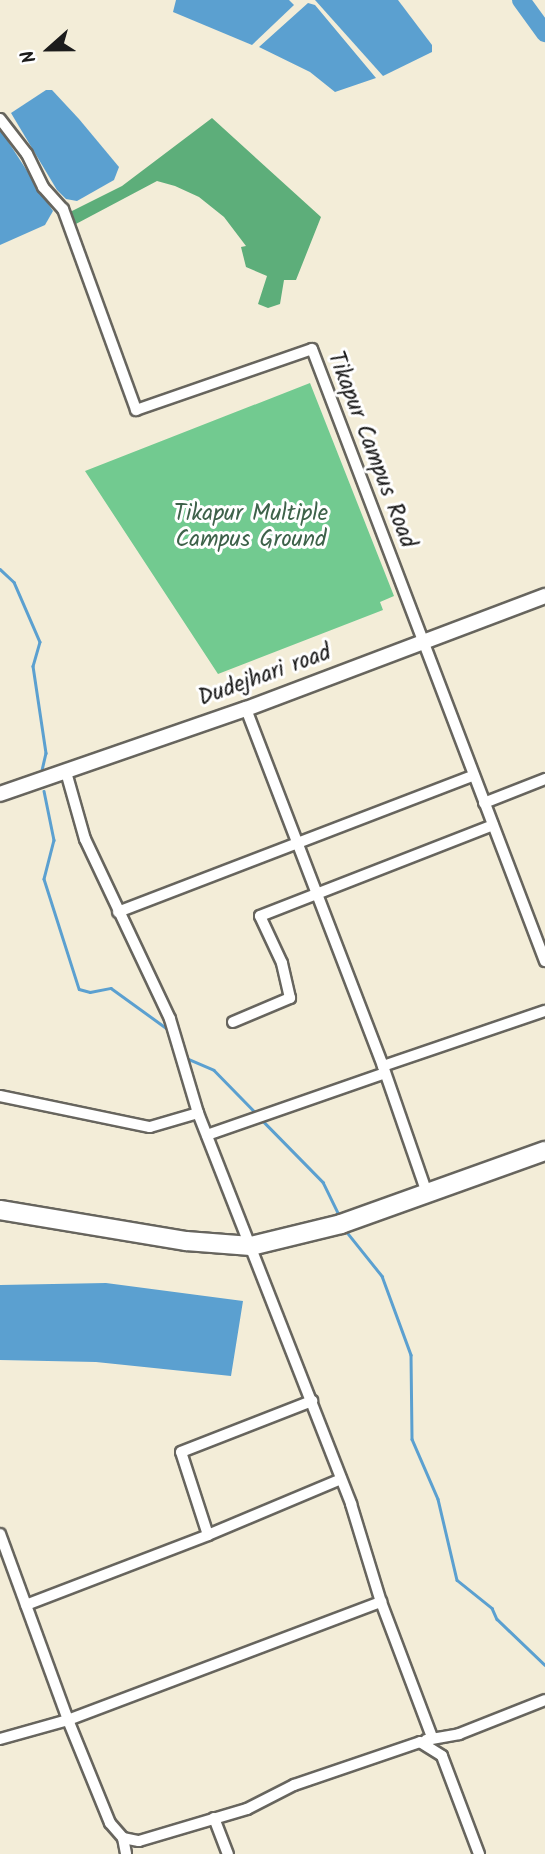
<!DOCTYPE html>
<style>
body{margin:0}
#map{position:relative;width:545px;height:1854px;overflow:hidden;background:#f3edd8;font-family:Kalam,sans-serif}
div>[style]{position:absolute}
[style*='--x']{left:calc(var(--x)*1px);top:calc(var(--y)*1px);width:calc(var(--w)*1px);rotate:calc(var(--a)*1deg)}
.green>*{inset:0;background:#72ca90}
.forest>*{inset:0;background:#5dae7a}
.water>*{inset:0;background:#5ba0d0}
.stream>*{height:2.5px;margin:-1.25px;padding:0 1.25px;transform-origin:1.25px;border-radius:1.25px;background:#5ba0d0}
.river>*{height:18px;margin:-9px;padding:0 9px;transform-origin:9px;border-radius:9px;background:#5ba0d0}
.roads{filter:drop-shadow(2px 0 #67655e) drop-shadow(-2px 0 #67655e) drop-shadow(0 2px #67655e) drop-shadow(0 -2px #67655e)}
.minor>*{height:10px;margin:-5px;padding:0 5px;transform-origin:5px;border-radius:5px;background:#fff}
.tertiary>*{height:14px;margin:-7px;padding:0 7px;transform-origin:7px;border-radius:7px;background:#fff}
.primary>*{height:18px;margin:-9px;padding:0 9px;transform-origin:9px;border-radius:9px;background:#fff}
span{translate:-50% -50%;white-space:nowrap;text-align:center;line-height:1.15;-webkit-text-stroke:6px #fff;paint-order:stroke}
.street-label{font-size:23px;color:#1c1c1c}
.park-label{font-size:23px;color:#3e624a}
.north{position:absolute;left:14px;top:14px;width:70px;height:70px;-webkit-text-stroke:5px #fff;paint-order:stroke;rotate:249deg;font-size:19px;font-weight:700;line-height:28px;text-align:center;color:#1c1c1c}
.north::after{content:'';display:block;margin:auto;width:24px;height:32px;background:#1c1c1c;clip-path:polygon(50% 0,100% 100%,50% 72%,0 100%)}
</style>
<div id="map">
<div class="green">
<i style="clip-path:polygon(310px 383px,394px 596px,380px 602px,383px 610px,218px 674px,85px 471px)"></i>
</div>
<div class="forest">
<i style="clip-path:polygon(212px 118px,321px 217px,296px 280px,284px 280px,280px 304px,268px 308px,258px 304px,267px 276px,246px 267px,241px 247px,246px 246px,224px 217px,199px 197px,175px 186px,157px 181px,74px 225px,68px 213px,122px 186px)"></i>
</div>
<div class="water">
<i style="clip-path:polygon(176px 0,289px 0,294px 5px,252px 45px,173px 12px)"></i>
<i style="clip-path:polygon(315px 0,398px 0,432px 45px,432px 52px,383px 76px)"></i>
<i style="clip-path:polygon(308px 3px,315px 5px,376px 78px,335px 92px,310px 72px,259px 47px)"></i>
<i style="clip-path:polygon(46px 90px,52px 90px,79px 119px,119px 167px,114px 180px,77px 201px,66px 199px,57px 190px,11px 113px)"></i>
<i style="clip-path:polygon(0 129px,53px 211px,45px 225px,0 245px)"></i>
<i style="clip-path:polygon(106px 1283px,243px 1301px,231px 1376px,96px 1362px,0 1360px,0 1285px)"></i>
</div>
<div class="stream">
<i style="--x:0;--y:569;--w:19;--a:43"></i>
<i style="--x:14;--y:582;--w:65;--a:66.6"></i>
<i style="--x:40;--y:642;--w:25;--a:106"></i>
<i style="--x:33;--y:666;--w:88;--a:81.5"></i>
<i style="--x:46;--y:753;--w:22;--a:103"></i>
<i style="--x:44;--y:791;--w:50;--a:78.5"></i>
<i style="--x:54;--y:840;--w:40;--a:104.4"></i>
<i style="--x:44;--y:879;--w:115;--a:72.3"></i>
<i style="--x:79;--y:989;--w:11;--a:15"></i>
<i style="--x:90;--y:992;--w:21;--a:-11"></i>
<i style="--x:111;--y:988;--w:72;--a:35.9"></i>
<i style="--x:186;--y:1058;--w:30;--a:23"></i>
<i style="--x:214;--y:1070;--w:60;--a:45.7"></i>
<i style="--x:263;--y:1121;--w:86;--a:45.5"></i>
<i style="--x:323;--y:1182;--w:39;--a:64"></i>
<i style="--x:346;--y:1231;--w:58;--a:51.3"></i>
<i style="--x:382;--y:1276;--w:84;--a:69.8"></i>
<i style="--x:411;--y:1355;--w:84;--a:89.3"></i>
<i style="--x:412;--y:1439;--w:65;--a:66.6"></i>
<i style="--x:438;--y:1499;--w:83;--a:76.8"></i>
<i style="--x:457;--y:1580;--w:45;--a:38.7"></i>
<i style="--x:492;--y:1608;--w:12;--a:66"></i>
<i style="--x:497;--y:1619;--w:66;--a:43.8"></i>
</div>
<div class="river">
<i style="--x:521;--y:0;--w:41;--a:54"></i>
</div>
<div class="roads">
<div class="minor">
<i style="--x:0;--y:119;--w:44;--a:52.4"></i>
<i style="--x:27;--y:154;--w:37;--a:64"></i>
<i style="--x:43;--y:187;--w:30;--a:48"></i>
<i style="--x:63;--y:209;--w:214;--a:70"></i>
<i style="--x:136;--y:410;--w:186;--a:-19.1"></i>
<i style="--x:312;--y:349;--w:655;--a:69.16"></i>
<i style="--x:246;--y:709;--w:382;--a:69"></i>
<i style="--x:383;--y:1066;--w:134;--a:70.9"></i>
<i style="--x:66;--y:772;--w:70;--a:74.2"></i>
<i style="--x:85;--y:839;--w:199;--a:64.7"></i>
<i style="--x:170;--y:1019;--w:98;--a:73.4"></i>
<i style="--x:198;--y:1113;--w:420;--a:68.6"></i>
<i style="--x:351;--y:1504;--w:102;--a:73"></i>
<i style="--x:381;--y:1602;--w:144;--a:69.3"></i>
<i style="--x:484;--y:803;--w:66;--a:-21.5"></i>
<i style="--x:118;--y:912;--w:381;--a:-21"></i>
<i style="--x:233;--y:1022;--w:62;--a:-22.8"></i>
<i style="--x:290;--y:998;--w:36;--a:-103"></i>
<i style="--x:282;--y:963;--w:52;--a:-115.1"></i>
<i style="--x:260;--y:916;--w:250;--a:-21.3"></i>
<i style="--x:383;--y:1066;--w:171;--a:-18.8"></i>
<i style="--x:0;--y:1096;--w:153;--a:11.7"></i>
<i style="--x:150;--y:1127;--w:50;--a:-16.3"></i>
<i style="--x:207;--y:1135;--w:188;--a:-19.2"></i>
<i style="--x:0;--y:1534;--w:198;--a:69.9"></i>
<i style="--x:68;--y:1720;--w:335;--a:-20.7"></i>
<i style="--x:208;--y:1535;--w:144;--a:-22.8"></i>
<i style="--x:26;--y:1605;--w:195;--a:-21"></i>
<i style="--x:208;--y:1535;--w:87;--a:-108"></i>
<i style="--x:181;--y:1452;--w:141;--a:-21.3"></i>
<i style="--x:0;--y:1739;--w:71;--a:-15.6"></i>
<i style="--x:68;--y:1720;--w:111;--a:67.8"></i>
<i style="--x:110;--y:1823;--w:20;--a:49"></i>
<i style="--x:123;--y:1838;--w:16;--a:11"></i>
<i style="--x:139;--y:1841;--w:113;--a:-16.5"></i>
<i style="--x:247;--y:1809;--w:53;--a:-27.1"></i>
<i style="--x:294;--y:1785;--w:133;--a:-18.8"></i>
<i style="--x:420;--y:1742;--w:26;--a:32"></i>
<i style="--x:442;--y:1756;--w:105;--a:69.3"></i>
<i style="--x:426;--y:1740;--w:34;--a:-10"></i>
<i style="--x:459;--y:1734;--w:92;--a:-21.6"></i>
<i style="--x:214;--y:1818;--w:39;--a:69"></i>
<i style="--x:123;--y:1838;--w:16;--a:79"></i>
</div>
<div class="tertiary">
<i style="--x:0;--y:794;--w:260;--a:-19.1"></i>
<i style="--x:246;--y:709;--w:320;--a:-20.7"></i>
</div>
<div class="primary">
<i style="--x:0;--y:1210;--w:189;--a:9.5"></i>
<i style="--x:186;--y:1241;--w:65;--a:4.4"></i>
<i style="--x:251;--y:1246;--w:93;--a:-13.7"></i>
<i style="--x:341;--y:1224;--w:217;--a:-19.7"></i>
</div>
</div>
<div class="street-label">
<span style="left:371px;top:450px;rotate:69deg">Tikapur Campus Road</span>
<span style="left:265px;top:676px;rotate:-20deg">Dudejhari road</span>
</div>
<div class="park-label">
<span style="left:251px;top:527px">Tikapur Multiple<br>Campus Ground</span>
</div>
<div class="north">N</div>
</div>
